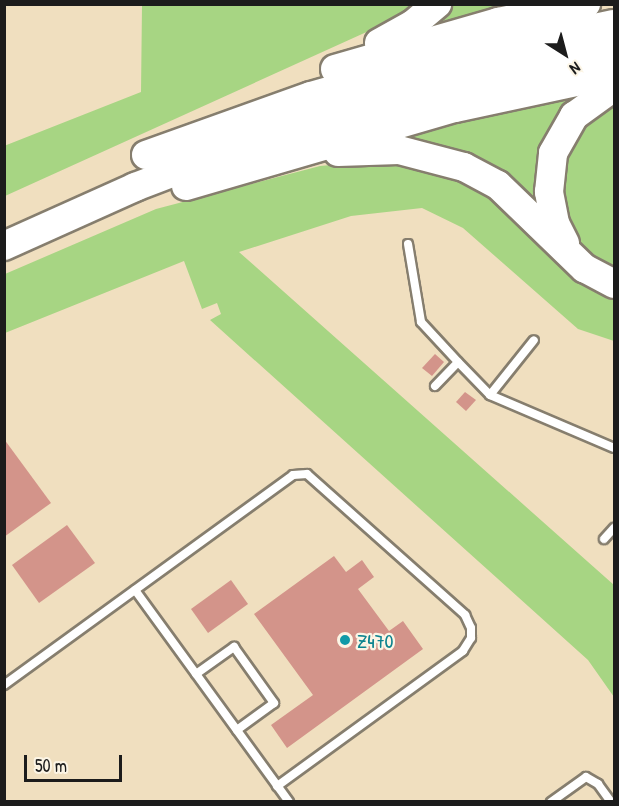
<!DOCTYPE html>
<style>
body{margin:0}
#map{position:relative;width:619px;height:806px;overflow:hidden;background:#f0dfbf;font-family:"Patrick Hand",sans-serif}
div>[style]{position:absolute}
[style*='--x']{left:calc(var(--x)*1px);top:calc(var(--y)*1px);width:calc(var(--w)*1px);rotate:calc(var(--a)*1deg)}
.green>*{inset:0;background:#a7d583}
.building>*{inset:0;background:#d3948a}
.roads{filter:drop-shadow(2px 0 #867e6e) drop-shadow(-2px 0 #867e6e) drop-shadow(0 2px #867e6e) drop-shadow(0 -2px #867e6e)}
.lane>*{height:8px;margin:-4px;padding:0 4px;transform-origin:4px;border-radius:4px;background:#fff}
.highway>*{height:28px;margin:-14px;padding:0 14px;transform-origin:14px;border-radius:14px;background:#fff}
.dots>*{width:16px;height:16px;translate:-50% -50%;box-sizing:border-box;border:3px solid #fcf5e5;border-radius:50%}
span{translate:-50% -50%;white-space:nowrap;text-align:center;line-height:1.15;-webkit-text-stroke:4.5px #fcf5e5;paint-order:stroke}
.culture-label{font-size:20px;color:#0d838f}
.left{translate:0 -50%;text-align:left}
.frame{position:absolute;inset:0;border:6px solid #1c1c1c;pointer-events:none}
.north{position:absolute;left:535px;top:24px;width:60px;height:60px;-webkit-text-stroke:4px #fcf5e5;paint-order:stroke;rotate:144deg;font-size:16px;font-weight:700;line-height:24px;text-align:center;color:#1c1c1c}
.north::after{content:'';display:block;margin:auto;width:21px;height:27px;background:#1c1c1c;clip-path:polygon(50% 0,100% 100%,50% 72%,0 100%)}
.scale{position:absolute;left:24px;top:755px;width:98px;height:27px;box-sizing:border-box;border:3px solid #1c1c1c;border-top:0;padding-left:8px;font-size:18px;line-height:21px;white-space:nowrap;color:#1c1c1c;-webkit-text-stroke:4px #fcf5e5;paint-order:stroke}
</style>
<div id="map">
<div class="green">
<i style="clip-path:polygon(142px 5px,415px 5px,404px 15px,5px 196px,4px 146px,141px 92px)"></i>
<i style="clip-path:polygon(444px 5px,529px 5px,417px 32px)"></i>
<i style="clip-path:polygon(578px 91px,545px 210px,383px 143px,470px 114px)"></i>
<i style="clip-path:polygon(614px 101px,614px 341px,578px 329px,463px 228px,422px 208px,351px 216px,239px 252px,614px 585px,614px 697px,588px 660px,210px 320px,221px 314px,217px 303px,202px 309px,184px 261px,5px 333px,5px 274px,156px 209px,320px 166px,376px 161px,434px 166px,502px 202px,554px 256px,579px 238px,564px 202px,565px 158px,599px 109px)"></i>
</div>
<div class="building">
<i style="clip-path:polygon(435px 354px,444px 362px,432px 376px,422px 368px)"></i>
<i style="clip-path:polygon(465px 392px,476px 400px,466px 411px,456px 402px)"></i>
<i style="clip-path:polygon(4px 439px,51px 503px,4px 537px)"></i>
<i style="clip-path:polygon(67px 525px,95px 563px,39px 603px,12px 565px)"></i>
<i style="clip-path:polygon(334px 556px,346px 572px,362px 560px,374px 577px,358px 589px,389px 631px,403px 621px,423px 649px,287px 748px,271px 725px,313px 695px,254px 614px)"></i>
<i style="clip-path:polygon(231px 580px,248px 604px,208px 633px,191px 609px)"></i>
</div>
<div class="roads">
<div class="lane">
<i style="--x:408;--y:244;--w:79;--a:80.5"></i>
<i style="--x:421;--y:322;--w:54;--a:47.2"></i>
<i style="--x:435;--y:386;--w:33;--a:-46"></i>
<i style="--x:458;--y:362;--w:46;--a:45.9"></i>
<i style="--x:490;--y:395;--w:135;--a:23.1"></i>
<i style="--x:490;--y:395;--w:70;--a:-51.3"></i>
<i style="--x:604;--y:539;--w:15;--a:-48"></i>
<i style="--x:135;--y:590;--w:262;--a:54"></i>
<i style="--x:196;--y:674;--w:47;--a:-35.4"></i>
<i style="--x:234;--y:647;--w:69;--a:54.5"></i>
<i style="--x:274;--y:703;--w:46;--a:143.9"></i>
<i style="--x:4;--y:685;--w:357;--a:-36"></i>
<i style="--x:293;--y:475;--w:14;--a:-4"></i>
<i style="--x:307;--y:474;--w:212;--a:41.7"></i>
<i style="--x:465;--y:615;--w:14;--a:65"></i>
<i style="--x:471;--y:628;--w:10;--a:90"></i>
<i style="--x:471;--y:638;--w:15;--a:122"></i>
<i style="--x:463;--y:651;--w:230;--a:144"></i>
<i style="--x:551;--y:802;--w:43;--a:-35.5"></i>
<i style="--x:586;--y:777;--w:14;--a:30"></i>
<i style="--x:598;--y:784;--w:22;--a:54"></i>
</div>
<div class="highway">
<i style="--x:379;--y:43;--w:38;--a:-29"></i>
<i style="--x:412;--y:25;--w:33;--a:-40"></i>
<i style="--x:335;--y:69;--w:170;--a:-16.1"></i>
<i style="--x:498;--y:22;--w:90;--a:-11.6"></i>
<i style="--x:338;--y:152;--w:61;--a:-1.9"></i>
<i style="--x:399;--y:150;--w:67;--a:14.7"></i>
<i style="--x:464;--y:167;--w:38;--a:28"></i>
<i style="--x:498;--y:185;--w:120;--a:44"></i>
<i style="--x:584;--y:268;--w:34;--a:28"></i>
<i style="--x:146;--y:155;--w:175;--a:-19.7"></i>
<i style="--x:311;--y:96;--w:109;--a:-15.9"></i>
<i style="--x:416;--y:66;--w:202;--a:-12"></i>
<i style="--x:186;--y:186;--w:280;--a:-16.2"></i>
<i style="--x:455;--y:108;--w:163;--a:-12.1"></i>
<i style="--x:565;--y:243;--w:22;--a:-117"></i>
<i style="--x:555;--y:223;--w:32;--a:-101"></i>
<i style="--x:549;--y:192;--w:39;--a:-84"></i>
<i style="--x:553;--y:153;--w:43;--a:-60.4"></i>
<i style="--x:574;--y:116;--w:49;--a:-35.9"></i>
<i style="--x:4;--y:246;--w:144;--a:-24.2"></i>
<i style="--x:135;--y:187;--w:123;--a:-20.9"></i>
<i style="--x:250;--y:143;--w:153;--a:-17.1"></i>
<i style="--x:396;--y:98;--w:223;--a:-12.4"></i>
</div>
</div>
<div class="dots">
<i style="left:345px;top:640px;background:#0f9aa8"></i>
</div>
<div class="culture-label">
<span class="left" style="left:357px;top:640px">Z470</span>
</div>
<div class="frame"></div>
<div class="north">N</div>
<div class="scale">50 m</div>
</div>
